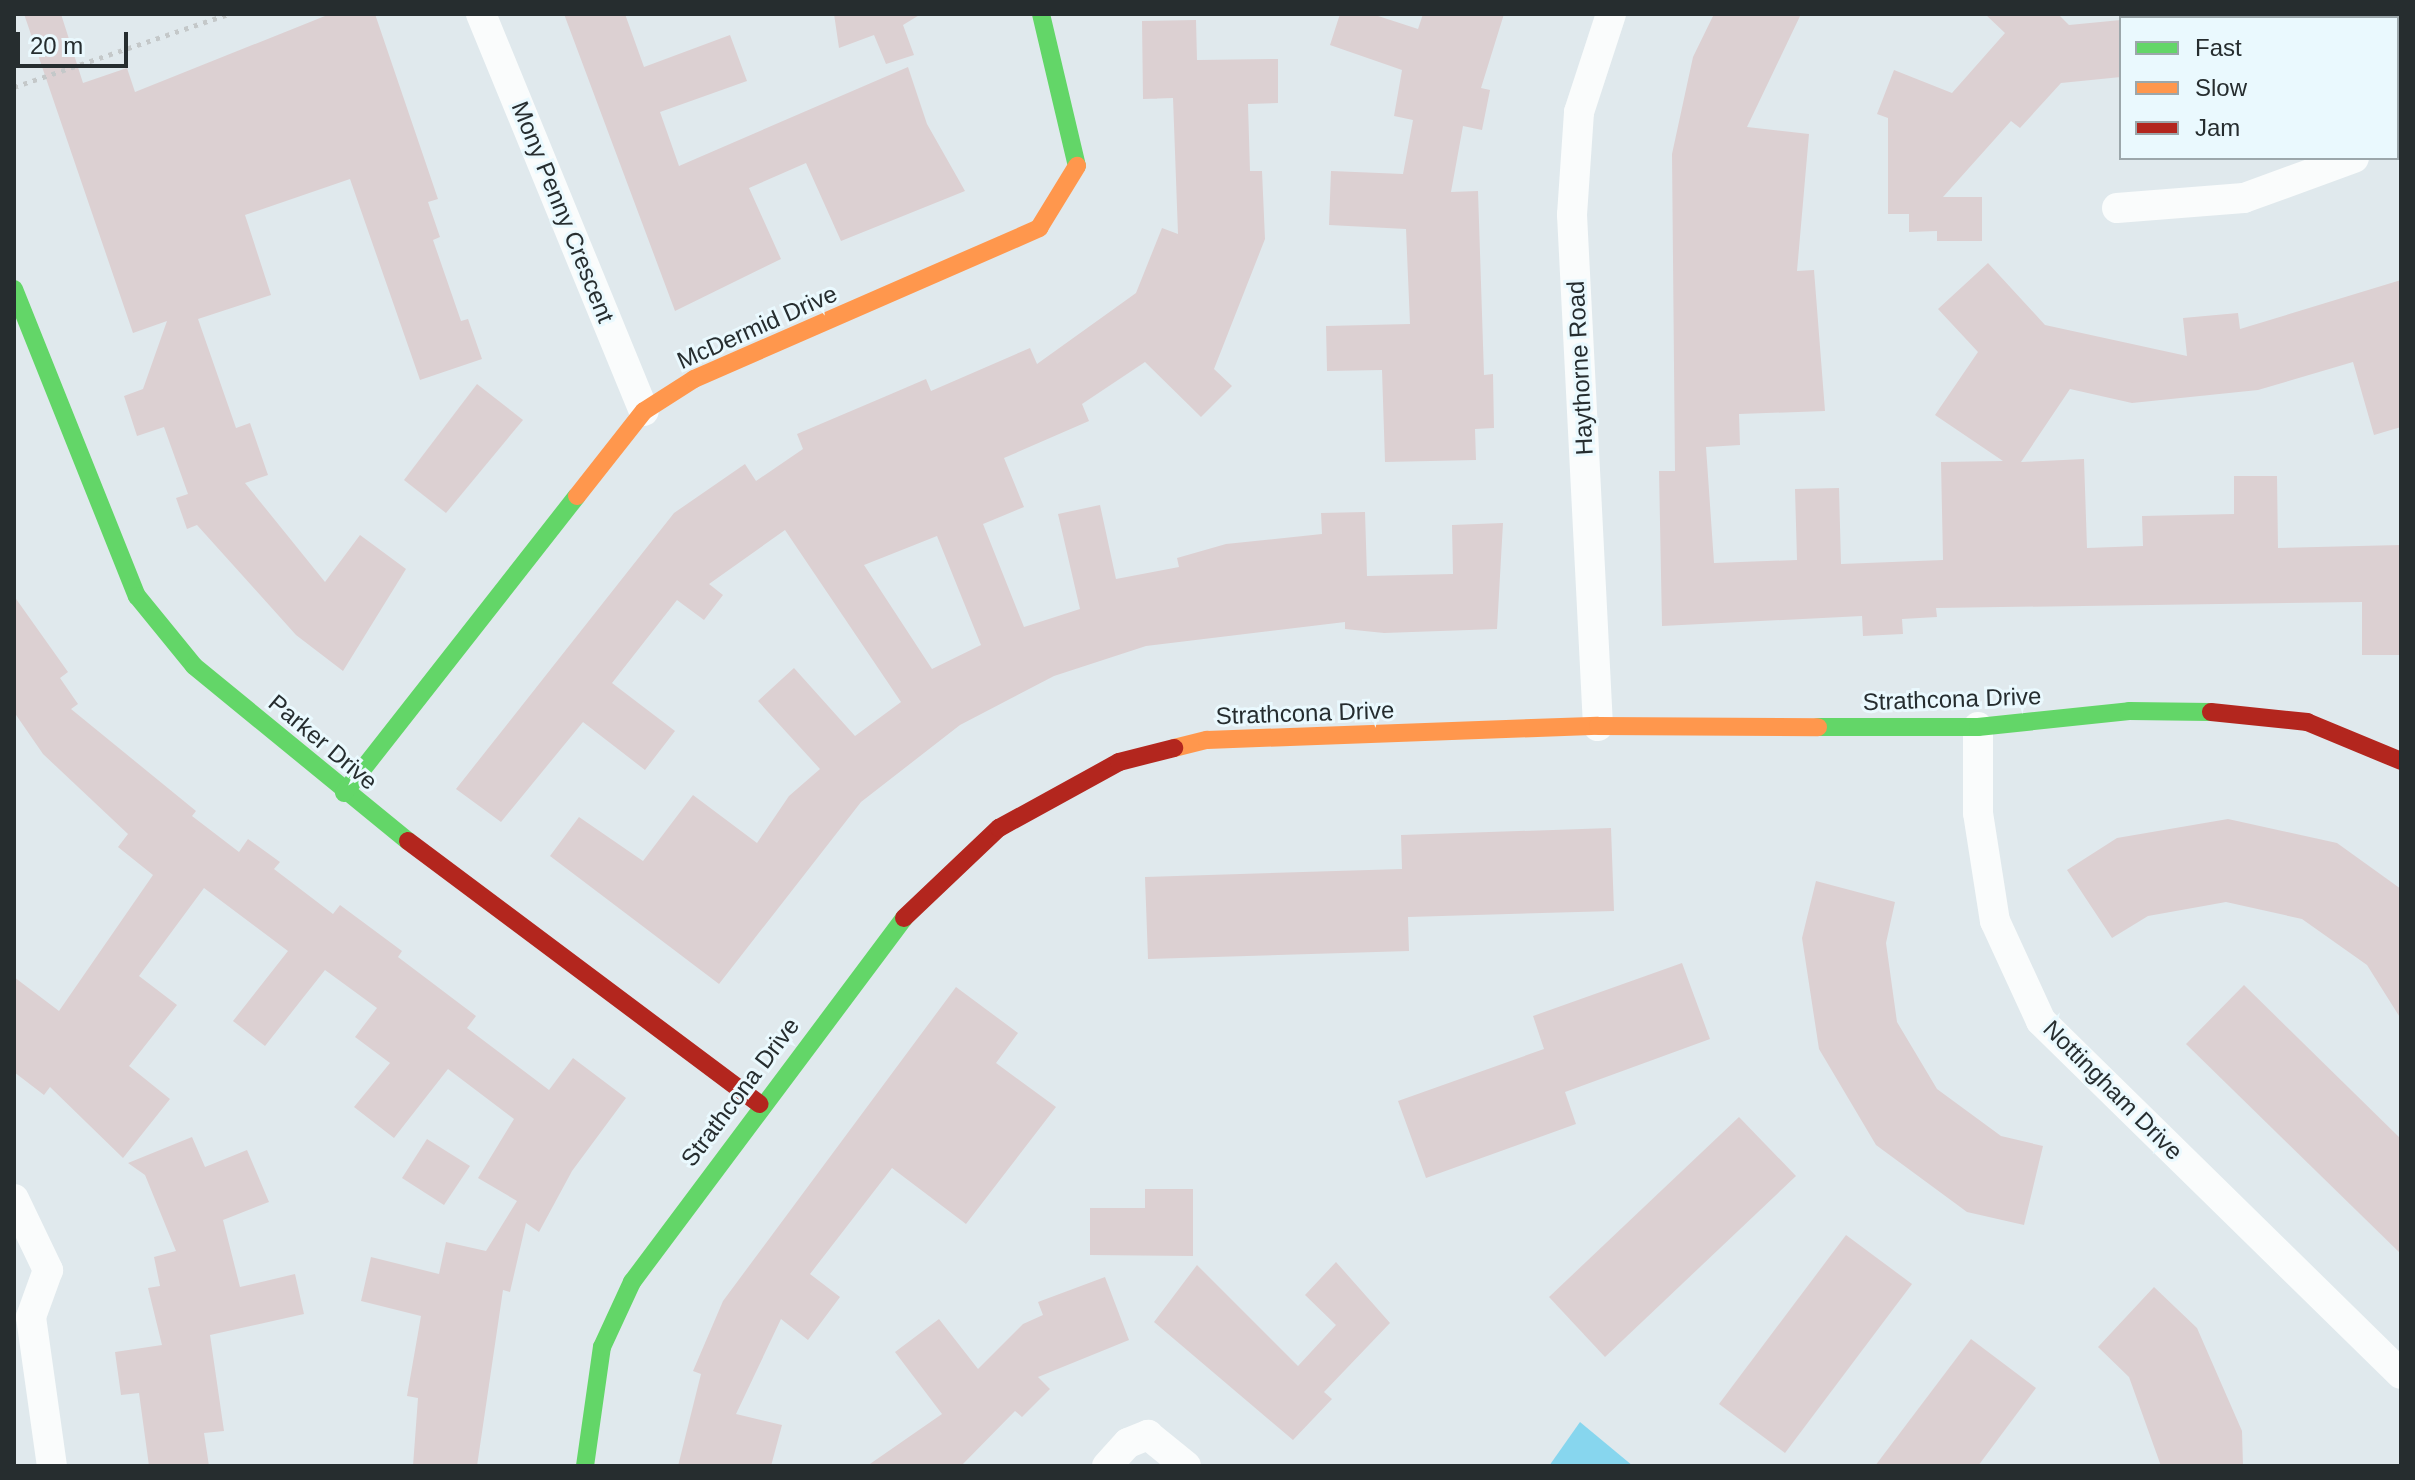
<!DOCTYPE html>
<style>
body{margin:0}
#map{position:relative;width:2415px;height:1480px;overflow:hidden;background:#e0e9ed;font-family:Helvetica,sans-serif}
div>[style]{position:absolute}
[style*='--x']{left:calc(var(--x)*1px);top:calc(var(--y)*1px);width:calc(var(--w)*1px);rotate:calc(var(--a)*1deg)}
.forest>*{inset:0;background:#87d6ee}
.building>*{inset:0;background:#dcd0d2}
.path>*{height:5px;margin-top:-2.5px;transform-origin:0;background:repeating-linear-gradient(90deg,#c4c8c9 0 4px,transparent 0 10px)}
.street>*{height:30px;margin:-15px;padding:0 15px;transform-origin:15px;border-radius:15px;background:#fafcfc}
.fast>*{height:18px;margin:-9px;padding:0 9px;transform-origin:9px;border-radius:9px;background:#63d668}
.slow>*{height:18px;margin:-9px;padding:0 9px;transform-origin:9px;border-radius:9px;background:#ff974d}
.jam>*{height:18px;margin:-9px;padding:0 9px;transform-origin:9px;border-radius:9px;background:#b3261e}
span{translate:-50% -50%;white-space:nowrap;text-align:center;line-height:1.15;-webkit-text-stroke:6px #eaf9fe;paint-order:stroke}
.street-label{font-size:24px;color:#262d2f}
.frame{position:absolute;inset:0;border:16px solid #262d2f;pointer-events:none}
.legend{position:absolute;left:2119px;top:16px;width:280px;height:144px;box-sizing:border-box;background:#eaf9fe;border:2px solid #9ca7ab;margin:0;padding:10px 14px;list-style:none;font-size:24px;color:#262d2f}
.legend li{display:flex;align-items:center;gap:16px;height:40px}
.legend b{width:40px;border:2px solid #9ca7ab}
.scale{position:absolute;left:16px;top:32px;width:112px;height:36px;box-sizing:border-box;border:4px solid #262d2f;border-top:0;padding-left:10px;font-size:24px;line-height:28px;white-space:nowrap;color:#262d2f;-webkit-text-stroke:6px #eaf9fe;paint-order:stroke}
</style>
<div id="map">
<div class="forest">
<i style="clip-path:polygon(1580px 1422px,1633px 1466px,1549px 1466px)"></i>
</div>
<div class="building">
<i style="clip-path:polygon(24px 14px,61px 14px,83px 83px,127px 68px,135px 92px,330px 14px,375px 14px,438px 199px,428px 202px,440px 237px,433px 240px,461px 321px,468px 319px,482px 359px,420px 380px,350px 179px,245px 215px,271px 295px,198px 319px,236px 428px,250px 423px,268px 475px,245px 483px,325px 582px,360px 535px,406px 569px,343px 671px,296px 635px,197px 525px,187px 529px,176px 498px,188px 494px,164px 427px,137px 436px,124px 396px,143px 389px,167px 321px,133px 333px)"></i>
<i style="clip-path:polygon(564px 14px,625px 14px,644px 67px,730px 35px,747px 81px,660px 112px,679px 166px,908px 67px,927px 124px,965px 191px,841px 241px,806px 163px,749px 188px,781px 259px,675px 311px)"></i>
<i style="clip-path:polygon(834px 14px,921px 14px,903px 25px,914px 55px,886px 64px,874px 35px,839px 48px)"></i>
<i style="clip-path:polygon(1340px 14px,1372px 14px,1418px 29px,1423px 14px,1504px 14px,1481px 88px,1490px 90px,1482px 130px,1463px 126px,1451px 192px,1478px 191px,1484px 375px,1493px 374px,1494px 428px,1475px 429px,1476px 460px,1385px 462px,1382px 370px,1327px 371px,1326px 326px,1410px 324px,1406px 229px,1329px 225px,1331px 171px,1403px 174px,1413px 120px,1394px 116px,1402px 70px,1330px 45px)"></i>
<i style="clip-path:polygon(1714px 14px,1801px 14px,1747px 127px,1809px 134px,1797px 271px,1814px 270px,1825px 411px,1739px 414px,1740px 445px,1706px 447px,1714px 563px,1797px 560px,1795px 489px,1839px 488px,1841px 564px,1943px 560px,1941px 462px,2003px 461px,1935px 415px,1978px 352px,1938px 309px,1988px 263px,2045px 325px,2187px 356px,2183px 318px,2238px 313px,2240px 329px,2401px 280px,2401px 427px,2374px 435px,2353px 362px,2258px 390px,2132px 403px,2070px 389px,2021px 462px,2084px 459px,2087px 548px,2143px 546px,2142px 516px,2234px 514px,2234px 476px,2277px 476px,2278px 548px,2401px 545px,2401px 655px,2362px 655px,2362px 602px,1936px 608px,1937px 617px,1902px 619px,1903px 634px,1863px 636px,1862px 616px,1662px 626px,1659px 471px,1675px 471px,1672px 154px,1693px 57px)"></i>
<i style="clip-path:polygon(1985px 14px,2058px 14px,2069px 25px,2121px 20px,2121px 77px,2061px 83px,2020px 128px,2011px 121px,1943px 197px,1982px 197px,1982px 241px,1937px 241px,1937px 231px,1909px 232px,1909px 214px,1888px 214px,1888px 118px,1877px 114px,1894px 70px,1952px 93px,2005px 33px)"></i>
<i style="clip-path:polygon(evenodd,1196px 20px,1197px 60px,1278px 59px,1278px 103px,1248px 104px,1250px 171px,1262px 171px,1265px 239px,1214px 369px,1232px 386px,1201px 417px,1145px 362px,1082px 404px,1089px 421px,1004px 458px,1024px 507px,983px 524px,1024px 627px,1080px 609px,1058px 514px,1100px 505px,1116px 579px,1179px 567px,1177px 558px,1226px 544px,1322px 534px,1321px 513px,1365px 512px,1367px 576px,1453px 574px,1452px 525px,1503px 523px,1497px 629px,1384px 633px,1345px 629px,1345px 622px,1146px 646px,1054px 676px,960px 725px,861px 802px,719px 984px,550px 856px,579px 817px,643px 861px,693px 795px,757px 843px,789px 796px,820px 769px,758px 701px,794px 668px,855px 736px,901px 702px,785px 530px,709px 584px,723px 595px,704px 620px,677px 600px,612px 683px,675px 731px,645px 770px,583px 722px,501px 822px,456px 789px,674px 513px,745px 464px,756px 481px,803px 449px,797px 434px,884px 397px,926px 379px,931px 391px,1030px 348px,1037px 364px,1136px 293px,1162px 228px,1178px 234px,1173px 98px,1143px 99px,1142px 21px,1196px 20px,937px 536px,981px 645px,932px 669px,864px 565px,937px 536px)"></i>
<i style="clip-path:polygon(477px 384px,523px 420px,446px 513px,404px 480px)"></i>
<i style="clip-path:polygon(14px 596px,68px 672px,60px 678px,78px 704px,71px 709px,196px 811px,192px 816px,239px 852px,248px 839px,280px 862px,274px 869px,333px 914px,340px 905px,402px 951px,398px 957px,476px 1016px,467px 1028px,549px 1090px,573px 1058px,626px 1098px,572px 1171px,539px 1232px,526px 1223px,510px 1292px,503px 1290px,477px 1466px,413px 1466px,418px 1398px,407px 1396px,421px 1316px,361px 1301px,371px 1257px,439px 1274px,446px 1242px,486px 1251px,517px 1201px,478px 1178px,514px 1119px,448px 1069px,394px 1138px,354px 1107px,390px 1063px,355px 1037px,377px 1008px,325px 970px,265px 1046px,233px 1021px,288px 951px,204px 888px,139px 976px,177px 1005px,129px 1066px,170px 1099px,123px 1158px,50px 1087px,44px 1095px,14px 1072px,14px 977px,59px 1011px,153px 875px,118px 847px,128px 834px,43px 754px,14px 712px)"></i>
<i style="clip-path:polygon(2228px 819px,2337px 843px,2401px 889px,2401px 1019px,2367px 965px,2302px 919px,2226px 902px,2148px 916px,2112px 938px,2067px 870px,2117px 838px)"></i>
<i style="clip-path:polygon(1611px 828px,1614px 911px,1408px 917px,1409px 951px,1148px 959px,1145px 877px,1402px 869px,1401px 835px)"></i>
<i style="clip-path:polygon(1816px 881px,1895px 902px,1886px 943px,1897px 1022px,1937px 1089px,2001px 1136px,2043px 1146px,2024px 1225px,1967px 1212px,1876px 1145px,1819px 1049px,1802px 938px)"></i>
<i style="clip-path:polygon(1682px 963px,1710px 1039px,1565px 1092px,1576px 1124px,1426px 1178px,1398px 1101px,1544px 1049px,1533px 1016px)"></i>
<i style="clip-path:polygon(2244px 985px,2401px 1139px,2401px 1254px,2186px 1044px)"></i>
<i style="clip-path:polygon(956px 987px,1018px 1033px,996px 1063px,1056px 1107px,966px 1224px,892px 1168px,810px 1274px,840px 1297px,808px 1340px,781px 1319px,736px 1414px,782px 1425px,771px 1466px,678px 1466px,701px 1374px,693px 1371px,723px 1301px)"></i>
<i style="clip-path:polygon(1739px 1117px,1796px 1176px,1605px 1357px,1549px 1297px)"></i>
<i style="clip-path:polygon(192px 1137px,205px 1167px,247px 1150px,269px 1202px,223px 1220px,240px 1287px,295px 1274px,304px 1314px,210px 1335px,224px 1431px,204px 1433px,209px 1466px,149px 1466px,139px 1393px,121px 1395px,115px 1352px,162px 1345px,148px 1288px,160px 1286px,154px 1257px,176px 1251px,145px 1175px,128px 1163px)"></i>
<i style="clip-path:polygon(427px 1139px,470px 1166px,444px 1205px,402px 1178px)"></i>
<i style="clip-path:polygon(1145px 1189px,1193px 1189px,1193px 1256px,1090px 1255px,1090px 1208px,1145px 1208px)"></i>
<i style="clip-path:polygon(1846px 1235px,1912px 1284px,1785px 1453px,1719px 1404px)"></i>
<i style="clip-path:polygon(1336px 1262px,1390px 1323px,1324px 1392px,1332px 1399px,1293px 1440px,1154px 1322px,1197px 1265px,1298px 1366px,1336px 1325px,1305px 1295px)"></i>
<i style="clip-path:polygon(1105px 1277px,1129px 1340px,1038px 1377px,1050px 1389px,1022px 1417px,1015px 1411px,961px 1466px,867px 1466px,942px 1414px,895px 1352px,939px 1319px,978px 1369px,1023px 1324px,1043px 1315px,1038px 1302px)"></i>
<i style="clip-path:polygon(2154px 1287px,2197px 1328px,2242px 1431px,2243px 1466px,2161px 1466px,2129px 1377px,2098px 1347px)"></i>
<i style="clip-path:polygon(1971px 1339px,2036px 1388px,1978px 1466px,1875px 1466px)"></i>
</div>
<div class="path">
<i style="--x:14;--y:87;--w:227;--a:-18.8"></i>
</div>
<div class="street">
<i style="--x:481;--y:14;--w:429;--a:67.7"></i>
<i style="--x:2397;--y:129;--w:5;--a:-37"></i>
<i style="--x:2117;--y:208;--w:127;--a:-4.5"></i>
<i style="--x:2244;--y:198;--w:117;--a:-20"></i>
<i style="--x:1598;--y:726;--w:512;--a:-92.91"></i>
<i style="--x:1572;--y:215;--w:103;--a:-86.1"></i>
<i style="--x:1579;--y:112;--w:103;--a:-71.9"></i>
<i style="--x:1978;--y:727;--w:86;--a:90"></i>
<i style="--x:1978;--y:813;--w:109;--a:81.1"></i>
<i style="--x:1995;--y:921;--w:110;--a:65.3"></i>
<i style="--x:2041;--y:1021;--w:504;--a:44.44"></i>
<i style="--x:14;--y:1199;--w:79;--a:64.4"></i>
<i style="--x:48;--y:1270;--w:50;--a:109.9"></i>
<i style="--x:31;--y:1317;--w:150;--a:82"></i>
<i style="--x:1107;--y:1466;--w:31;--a:-48"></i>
<i style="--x:1128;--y:1443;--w:22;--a:-22"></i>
<i style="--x:1148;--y:1435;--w:49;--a:39.2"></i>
</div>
<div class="fast">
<i style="--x:1041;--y:14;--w:156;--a:76.7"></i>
<i style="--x:14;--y:289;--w:331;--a:68.2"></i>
<i style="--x:137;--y:596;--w:90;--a:50.8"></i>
<i style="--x:194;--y:666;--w:276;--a:39.3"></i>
<i style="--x:1818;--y:727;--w:160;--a:0"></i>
<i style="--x:1978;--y:727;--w:152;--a:-6"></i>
<i style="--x:2129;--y:711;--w:82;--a:0.7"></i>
<i style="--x:344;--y:793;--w:377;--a:-51.9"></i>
<i style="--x:585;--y:1466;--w:120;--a:-81.9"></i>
<i style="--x:602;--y:1347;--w:72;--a:-65.2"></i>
<i style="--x:632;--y:1282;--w:454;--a:-53.2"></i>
</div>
<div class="slow">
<i style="--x:577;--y:496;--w:108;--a:-51.8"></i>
<i style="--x:644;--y:411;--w:59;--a:-32.6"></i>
<i style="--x:694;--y:379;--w:377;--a:-23.6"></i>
<i style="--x:1039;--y:228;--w:73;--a:-58.5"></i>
<i style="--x:1174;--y:748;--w:34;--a:-14"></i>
<i style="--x:1207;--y:740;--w:391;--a:-2.1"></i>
<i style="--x:1598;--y:726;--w:220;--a:0.3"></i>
</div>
<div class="jam">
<i style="--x:2211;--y:712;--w:97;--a:5.9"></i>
<i style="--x:2307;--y:722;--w:102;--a:22.5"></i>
<i style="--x:408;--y:841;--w:439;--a:36.8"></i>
<i style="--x:904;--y:918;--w:131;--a:-43.5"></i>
<i style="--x:999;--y:828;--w:137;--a:-28.8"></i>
<i style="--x:1119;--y:762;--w:57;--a:-14.3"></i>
</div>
<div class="street-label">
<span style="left:563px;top:212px;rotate:68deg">Mony Penny Crescent</span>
<span style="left:757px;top:327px;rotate:-24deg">McDermid Drive</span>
<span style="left:1580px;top:368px;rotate:-93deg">Haythorne Road</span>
<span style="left:1952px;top:699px;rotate:-2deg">Strathcona Drive</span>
<span style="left:1305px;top:713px;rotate:-2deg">Strathcona Drive</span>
<span style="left:323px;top:742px;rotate:40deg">Parker Drive</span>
<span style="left:2113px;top:1090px;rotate:45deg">Nottingham Drive</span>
<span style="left:740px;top:1092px;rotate:-53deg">Strathcona Drive</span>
</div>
<div class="frame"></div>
<ul class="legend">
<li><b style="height:10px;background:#63d668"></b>Fast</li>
<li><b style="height:10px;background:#ff974d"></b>Slow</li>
<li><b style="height:10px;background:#b3261e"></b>Jam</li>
</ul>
<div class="scale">20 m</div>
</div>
